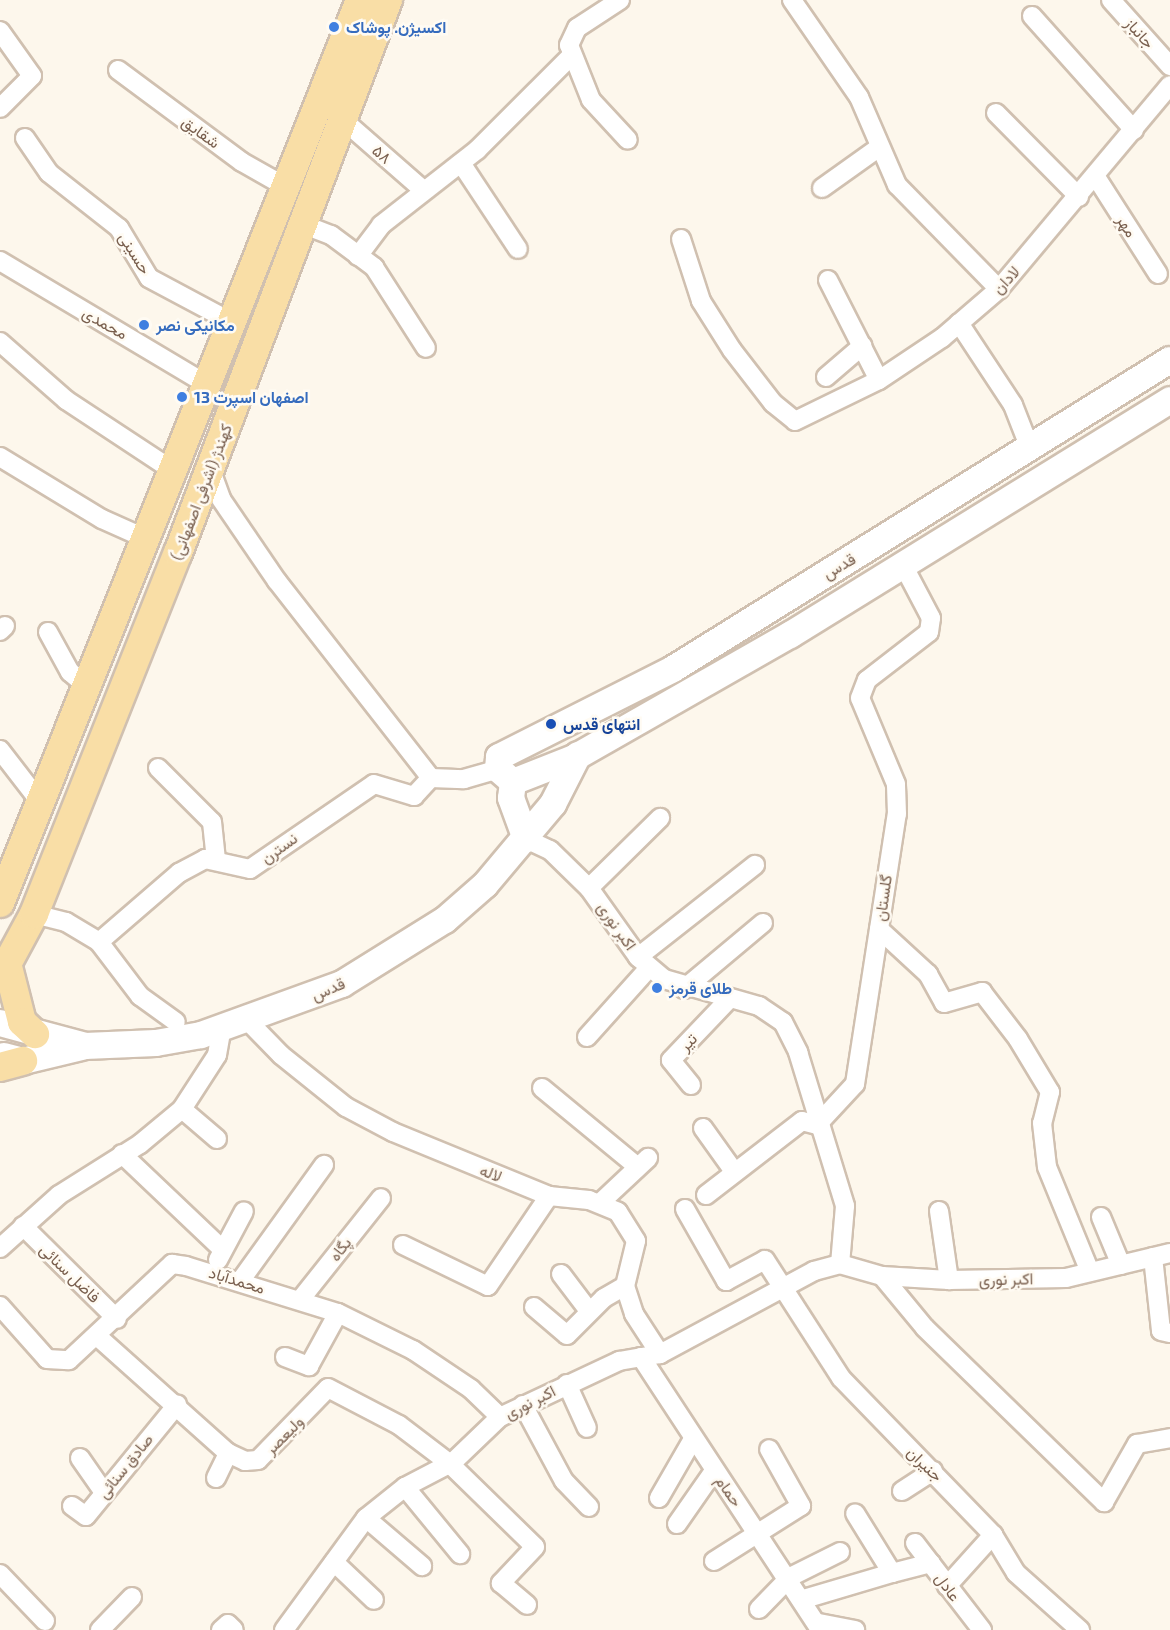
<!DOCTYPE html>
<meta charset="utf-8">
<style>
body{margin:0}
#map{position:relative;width:1170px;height:1630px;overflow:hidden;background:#fdf7ec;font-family:"Exo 2",Vazirmatn,sans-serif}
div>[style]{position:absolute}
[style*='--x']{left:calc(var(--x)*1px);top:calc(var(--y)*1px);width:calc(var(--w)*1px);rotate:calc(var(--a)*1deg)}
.roads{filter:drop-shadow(2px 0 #d0c0b0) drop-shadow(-2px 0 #d0c0b0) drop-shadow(0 2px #d0c0b0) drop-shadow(0 -2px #d0c0b0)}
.minor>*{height:18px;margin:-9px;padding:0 9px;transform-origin:9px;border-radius:9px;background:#fff}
.secondary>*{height:26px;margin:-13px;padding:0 13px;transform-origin:13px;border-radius:13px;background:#fff}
.primary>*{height:28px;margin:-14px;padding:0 14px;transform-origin:14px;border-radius:14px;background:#f9dea6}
.dots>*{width:16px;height:16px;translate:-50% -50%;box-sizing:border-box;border:3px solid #fffbf3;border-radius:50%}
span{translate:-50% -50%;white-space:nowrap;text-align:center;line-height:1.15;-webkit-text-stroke:5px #fffbf3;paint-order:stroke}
.shop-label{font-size:16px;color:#366cbe;font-weight:700}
.left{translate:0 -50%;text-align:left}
.street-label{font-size:16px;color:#795f4e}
.transit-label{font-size:16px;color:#164399;font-weight:700}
</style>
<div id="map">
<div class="roads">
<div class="minor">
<i style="--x:620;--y:0;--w:51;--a:146.9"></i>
<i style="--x:577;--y:28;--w:19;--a:115"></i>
<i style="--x:569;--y:45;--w:59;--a:68.2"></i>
<i style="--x:591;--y:100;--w:54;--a:47.2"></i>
<i style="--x:792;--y:0;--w:118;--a:55.4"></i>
<i style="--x:859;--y:97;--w:96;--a:66.6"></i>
<i style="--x:897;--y:185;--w:146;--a:45.6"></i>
<i style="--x:1111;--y:0;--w:89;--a:48.2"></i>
<i style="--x:1032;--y:16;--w:153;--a:48.2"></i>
<i style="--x:0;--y:31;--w:55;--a:54.6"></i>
<i style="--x:32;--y:76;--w:45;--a:135"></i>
<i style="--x:118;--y:70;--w:154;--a:36.6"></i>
<i style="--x:242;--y:162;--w:53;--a:29.5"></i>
<i style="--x:996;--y:113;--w:118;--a:45.3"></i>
<i style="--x:342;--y:119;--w:106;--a:41.2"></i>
<i style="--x:25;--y:138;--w:42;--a:55.6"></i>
<i style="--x:49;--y:173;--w:89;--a:38.2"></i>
<i style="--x:119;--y:228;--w:58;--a:59"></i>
<i style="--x:149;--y:278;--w:98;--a:28.1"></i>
<i style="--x:461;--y:163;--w:103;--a:56.5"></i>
<i style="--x:1096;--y:177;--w:115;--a:57.4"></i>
<i style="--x:822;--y:188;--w:69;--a:-35.5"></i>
<i style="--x:302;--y:224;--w:31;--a:21"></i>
<i style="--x:331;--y:235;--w:54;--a:36.7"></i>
<i style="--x:374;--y:267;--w:96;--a:57.3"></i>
<i style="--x:681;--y:239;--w:65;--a:72.1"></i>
<i style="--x:701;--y:301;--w:58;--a:57.7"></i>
<i style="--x:732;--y:350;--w:67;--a:52.3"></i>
<i style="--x:773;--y:403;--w:28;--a:39"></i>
<i style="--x:795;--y:421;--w:93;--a:-26"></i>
<i style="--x:879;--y:380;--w:76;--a:-33.7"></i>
<i style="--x:942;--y:338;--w:75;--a:-40.7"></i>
<i style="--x:999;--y:289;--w:266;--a:-50"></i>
<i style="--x:358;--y:256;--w:39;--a:-53"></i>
<i style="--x:381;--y:225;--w:122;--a:-38"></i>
<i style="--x:477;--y:150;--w:133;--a:-45"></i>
<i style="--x:0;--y:261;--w:244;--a:30.8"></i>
<i style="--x:828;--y:280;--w:112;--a:63"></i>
<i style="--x:959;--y:323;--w:98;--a:56.6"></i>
<i style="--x:1013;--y:405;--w:49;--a:68.6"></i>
<i style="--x:0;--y:342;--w:88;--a:41.3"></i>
<i style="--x:66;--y:400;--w:131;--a:33.4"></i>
<i style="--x:826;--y:377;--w:48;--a:-40.7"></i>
<i style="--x:0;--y:457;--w:119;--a:31.3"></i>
<i style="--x:102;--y:519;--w:49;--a:24"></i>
<i style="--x:210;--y:468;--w:33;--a:70"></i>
<i style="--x:221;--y:499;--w:99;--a:55.7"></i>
<i style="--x:277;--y:581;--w:250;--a:52"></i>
<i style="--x:0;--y:631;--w:7;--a:-45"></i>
<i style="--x:48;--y:632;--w:46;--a:61.2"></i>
<i style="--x:70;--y:672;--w:23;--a:40"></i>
<i style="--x:0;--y:750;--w:67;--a:52.3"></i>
<i style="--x:158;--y:768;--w:76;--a:45"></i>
<i style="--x:212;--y:822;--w:37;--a:84"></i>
<i style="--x:431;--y:778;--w:33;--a:2"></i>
<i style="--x:464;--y:779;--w:35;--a:-16"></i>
<i style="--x:526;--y:839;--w:26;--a:25"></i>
<i style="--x:550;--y:850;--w:54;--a:44.3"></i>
<i style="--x:589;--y:888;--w:85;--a:54.6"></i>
<i style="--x:638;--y:957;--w:34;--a:40"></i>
<i style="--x:664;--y:979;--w:99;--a:15.9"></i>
<i style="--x:759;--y:1006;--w:29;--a:34"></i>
<i style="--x:783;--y:1022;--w:34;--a:63"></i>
<i style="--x:798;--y:1052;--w:161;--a:73"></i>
<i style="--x:845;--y:1206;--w:58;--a:94.9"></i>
<i style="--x:589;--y:888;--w:100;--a:-44.6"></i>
<i style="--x:34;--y:914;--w:33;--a:14"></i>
<i style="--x:66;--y:922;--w:39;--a:31"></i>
<i style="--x:99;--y:942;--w:68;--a:52.8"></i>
<i style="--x:140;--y:996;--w:44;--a:35.8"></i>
<i style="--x:879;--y:929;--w:67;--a:42.6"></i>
<i style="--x:928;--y:974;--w:33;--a:61"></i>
<i style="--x:944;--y:1003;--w:40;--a:-16"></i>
<i style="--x:982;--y:992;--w:59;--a:52.5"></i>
<i style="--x:1018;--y:1039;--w:62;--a:58.9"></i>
<i style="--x:1050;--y:1092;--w:32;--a:104"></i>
<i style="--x:1042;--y:1123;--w:44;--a:83.5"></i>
<i style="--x:1047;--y:1167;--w:113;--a:67.7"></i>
<i style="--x:99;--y:942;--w:106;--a:-40.8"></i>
<i style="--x:179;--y:873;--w:30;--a:-28"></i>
<i style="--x:205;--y:859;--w:46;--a:12.5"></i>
<i style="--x:250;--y:869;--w:150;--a:-34.4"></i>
<i style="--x:374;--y:784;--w:42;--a:16.7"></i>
<i style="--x:414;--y:796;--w:25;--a:-47"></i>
<i style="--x:638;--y:957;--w:149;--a:-38.2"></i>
<i style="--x:684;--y:989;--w:103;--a:-39.9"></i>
<i style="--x:246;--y:1019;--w:50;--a:45.8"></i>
<i style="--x:281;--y:1055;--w:83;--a:38.7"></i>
<i style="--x:346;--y:1107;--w:53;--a:28"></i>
<i style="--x:393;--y:1132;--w:169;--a:22.3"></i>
<i style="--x:549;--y:1196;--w:40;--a:5.7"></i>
<i style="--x:589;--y:1200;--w:31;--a:22"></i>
<i style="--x:618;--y:1212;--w:34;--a:58"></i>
<i style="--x:636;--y:1241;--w:46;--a:103.7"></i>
<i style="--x:625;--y:1286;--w:29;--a:72"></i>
<i style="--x:634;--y:1314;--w:48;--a:57"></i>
<i style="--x:587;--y:1037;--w:93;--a:-48.1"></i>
<i style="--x:691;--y:1085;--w:32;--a:-129"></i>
<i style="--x:671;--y:1060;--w:84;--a:-46.4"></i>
<i style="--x:542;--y:1088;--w:124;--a:39.5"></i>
<i style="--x:182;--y:1109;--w:46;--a:40.6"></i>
<i style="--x:703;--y:1128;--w:52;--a:54.5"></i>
<i style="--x:122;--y:1154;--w:139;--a:43.5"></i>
<i style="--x:706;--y:1195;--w:121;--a:-37.6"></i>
<i style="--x:802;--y:1121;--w:16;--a:15"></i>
<i style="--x:817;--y:1125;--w:56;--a:-47.2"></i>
<i style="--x:855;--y:1084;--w:273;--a:-81.2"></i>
<i style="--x:897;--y:814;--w:30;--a:-92"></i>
<i style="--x:896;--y:784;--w:93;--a:-112.7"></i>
<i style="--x:860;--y:698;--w:19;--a:-69"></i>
<i style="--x:867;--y:680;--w:78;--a:-37.7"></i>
<i style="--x:929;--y:632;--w:14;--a:-82"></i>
<i style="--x:931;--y:618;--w:60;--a:-117.8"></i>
<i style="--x:600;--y:1203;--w:66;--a:-43.2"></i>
<i style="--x:685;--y:1209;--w:83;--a:60.3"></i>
<i style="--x:726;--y:1281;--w:44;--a:-28.3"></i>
<i style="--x:765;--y:1260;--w:140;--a:57.2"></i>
<i style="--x:841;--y:1378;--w:219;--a:45.9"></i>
<i style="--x:993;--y:1535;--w:44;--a:58.8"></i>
<i style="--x:1016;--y:1573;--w:86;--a:41.7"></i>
<i style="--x:939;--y:1211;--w:70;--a:81.8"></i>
<i style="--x:1101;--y:1217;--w:52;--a:67.4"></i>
<i style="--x:23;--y:1226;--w:132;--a:44.7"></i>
<i style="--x:403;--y:1245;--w:94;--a:25.8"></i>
<i style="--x:488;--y:1286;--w:109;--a:-55.9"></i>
<i style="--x:0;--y:1248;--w:79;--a:-41.9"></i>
<i style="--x:59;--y:1195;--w:96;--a:-32.2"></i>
<i style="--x:140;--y:1144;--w:55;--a:-39.8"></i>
<i style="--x:182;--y:1109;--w:64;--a:-57.1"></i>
<i style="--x:217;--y:1055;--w:28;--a:-80"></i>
<i style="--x:1153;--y:1257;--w:74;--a:83.8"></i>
<i style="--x:1161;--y:1331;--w:9;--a:13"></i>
<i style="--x:218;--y:1260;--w:55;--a:-62"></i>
<i style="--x:561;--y:1274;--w:46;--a:52.9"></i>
<i style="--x:882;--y:1276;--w:67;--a:50.4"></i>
<i style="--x:925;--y:1328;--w:250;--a:44.2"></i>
<i style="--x:1104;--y:1502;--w:67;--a:-60.4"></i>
<i style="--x:1137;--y:1444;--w:34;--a:-10"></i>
<i style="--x:241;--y:1280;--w:142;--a:-54.2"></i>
<i style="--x:300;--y:1300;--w:130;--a:-51.5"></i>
<i style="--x:0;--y:1306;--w:71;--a:48.4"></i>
<i style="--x:47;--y:1359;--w:22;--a:3"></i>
<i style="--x:69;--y:1360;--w:141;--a:-43"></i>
<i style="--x:172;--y:1264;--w:14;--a:8"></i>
<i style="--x:186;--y:1266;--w:159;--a:17.2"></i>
<i style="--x:338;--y:1313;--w:84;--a:26.3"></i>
<i style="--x:413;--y:1350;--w:70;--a:33.9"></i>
<i style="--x:471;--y:1389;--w:40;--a:44"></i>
<i style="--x:534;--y:1307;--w:43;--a:40.3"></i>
<i style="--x:567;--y:1335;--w:52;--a:-45"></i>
<i style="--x:604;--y:1298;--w:24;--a:-30"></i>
<i style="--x:97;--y:1336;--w:176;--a:41.8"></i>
<i style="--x:228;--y:1453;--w:19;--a:25"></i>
<i style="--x:245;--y:1461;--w:13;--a:-4"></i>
<i style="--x:258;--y:1460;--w:100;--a:-45.8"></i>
<i style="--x:328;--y:1388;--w:80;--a:27.5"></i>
<i style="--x:399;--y:1425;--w:63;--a:37.2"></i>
<i style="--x:449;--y:1463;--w:120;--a:44.3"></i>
<i style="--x:535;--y:1547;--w:50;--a:133.4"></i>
<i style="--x:501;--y:1583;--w:34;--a:40"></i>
<i style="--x:285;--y:1357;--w:26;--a:21"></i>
<i style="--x:309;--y:1366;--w:60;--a:-61.3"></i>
<i style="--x:641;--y:1357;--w:326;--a:56.7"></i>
<i style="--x:567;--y:1384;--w:48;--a:65.6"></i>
<i style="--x:523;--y:1405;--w:86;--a:61.7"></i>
<i style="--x:564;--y:1481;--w:36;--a:46"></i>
<i style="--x:80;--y:1458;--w:40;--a:55.1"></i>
<i style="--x:216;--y:1478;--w:28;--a:-64"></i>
<i style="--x:405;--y:1487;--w:87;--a:50.6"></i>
<i style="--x:902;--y:1491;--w:37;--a:-33"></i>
<i style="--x:659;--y:1498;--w:68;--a:-60"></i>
<i style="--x:72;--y:1506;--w:17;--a:36"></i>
<i style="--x:86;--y:1516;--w:144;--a:-50.7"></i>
<i style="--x:366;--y:1518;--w:74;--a:40.6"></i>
<i style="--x:677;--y:1524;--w:65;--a:-55.1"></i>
<i style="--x:915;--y:1543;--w:110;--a:52.4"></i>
<i style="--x:714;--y:1561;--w:103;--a:-32.3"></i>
<i style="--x:801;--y:1506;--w:65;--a:-119.3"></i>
<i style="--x:334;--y:1562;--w:55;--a:43.5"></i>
<i style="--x:892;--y:1573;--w:40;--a:-14.4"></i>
<i style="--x:0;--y:1574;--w:65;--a:46.2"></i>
<i style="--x:947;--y:1586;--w:69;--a:-48"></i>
<i style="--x:804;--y:1599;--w:92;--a:-16.5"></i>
<i style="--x:892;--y:1573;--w:70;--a:-121.7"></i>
<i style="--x:759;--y:1609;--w:45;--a:-45.9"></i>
<i style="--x:790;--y:1577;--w:56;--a:-26.6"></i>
<i style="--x:819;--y:1623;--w:37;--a:11"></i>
<i style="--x:100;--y:1630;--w:46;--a:-45.9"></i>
<i style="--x:221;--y:1630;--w:9;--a:-41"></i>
<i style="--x:228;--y:1624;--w:8;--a:45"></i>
<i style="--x:284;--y:1630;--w:139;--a:-53.8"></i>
<i style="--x:366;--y:1518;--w:50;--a:-38.5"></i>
<i style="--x:405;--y:1487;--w:54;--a:-27.5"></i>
<i style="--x:453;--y:1462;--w:65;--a:-43.8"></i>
<i style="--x:500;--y:1417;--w:132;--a:-25.2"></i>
<i style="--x:619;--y:1361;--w:42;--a:-9.7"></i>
<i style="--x:660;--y:1354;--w:175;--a:-28.3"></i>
<i style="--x:814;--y:1271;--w:27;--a:-15"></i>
<i style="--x:840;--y:1264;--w:44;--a:15.9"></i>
<i style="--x:882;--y:1276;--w:67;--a:3.4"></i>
<i style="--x:949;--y:1280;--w:117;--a:-1"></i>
<i style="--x:1066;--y:1278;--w:107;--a:-13.5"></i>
</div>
<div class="secondary">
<i style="--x:513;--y:782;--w:20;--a:-139"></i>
<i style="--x:498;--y:769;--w:12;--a:-85"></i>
<i style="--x:499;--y:757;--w:195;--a:-26.8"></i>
<i style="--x:673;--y:669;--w:585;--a:-31.87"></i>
<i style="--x:513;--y:782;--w:66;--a:-21.5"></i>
<i style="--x:574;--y:758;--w:249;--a:-29.7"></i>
<i style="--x:790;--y:635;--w:447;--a:-31.7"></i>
<i style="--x:513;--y:782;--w:16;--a:97"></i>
<i style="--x:511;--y:798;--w:44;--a:69.9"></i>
<i style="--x:0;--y:1023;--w:88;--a:15.1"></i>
<i style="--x:85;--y:1046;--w:71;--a:-2.4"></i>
<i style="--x:156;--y:1043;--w:46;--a:-10.1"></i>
<i style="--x:201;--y:1035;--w:150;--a:-19.9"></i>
<i style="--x:342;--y:984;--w:121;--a:-31.9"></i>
<i style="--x:445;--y:920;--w:53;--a:-41.2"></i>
<i style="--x:485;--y:885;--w:106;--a:-50"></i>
<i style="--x:553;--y:804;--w:55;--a:-63"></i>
<i style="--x:4;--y:1056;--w:20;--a:15"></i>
<i style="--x:23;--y:1061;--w:61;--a:-13.3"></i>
</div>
<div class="primary">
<i style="--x:0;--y:903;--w:972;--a:-68.26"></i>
<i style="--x:7;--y:963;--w:61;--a:75.7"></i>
<i style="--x:22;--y:1022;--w:18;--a:43"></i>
<i style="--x:0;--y:977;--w:72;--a:-61.6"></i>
<i style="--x:34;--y:914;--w:389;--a:-68.3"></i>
<i style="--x:178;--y:553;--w:592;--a:-69.21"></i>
<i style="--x:0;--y:1067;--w:24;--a:-15"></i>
</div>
</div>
<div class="dots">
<i style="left:334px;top:27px;background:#3f7fe0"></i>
<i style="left:144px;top:325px;background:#3f7fe0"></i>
<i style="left:182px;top:397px;background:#3f7fe0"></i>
<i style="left:551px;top:724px;background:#1a4fb4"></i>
<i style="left:657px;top:988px;background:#3f7fe0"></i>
</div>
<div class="shop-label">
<span class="left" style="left:346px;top:27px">اکسیژن. پوشاک</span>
<span class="left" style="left:156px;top:325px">مکانیکی نصر</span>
<span class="left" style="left:194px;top:397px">اصفهان اسپرت 13</span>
<span class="left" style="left:669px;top:988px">طلای قرمز</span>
</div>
<div class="street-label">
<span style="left:1140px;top:33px;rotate:48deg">جانباز</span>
<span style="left:201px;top:132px;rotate:36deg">شقایق</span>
<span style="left:382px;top:154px;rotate:41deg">۵۸</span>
<span style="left:1127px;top:226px;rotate:58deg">مهر</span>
<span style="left:135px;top:253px;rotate:58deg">حسینی</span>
<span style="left:1006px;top:280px;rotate:-47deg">لادان</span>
<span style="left:105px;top:323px;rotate:29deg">محمدی</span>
<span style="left:201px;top:492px;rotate:-69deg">کهندژ (اشرفی اصفهانی)</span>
<span style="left:839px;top:566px;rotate:-30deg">قدس</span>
<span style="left:279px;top:848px;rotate:-36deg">نسترن</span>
<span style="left:883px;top:898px;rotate:-82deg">گلستان</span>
<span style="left:617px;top:926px;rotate:55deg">اکبر نوری</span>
<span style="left:328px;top:989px;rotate:-23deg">قدس</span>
<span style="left:688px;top:1042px;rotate:-46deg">تیر</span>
<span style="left:491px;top:1173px;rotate:22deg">لاله</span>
<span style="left:340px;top:1249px;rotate:-52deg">پگاه</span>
<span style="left:70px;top:1273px;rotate:44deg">فاضل سنائی</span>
<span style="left:1006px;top:1279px;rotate:-1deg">اکبر نوری</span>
<span style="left:237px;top:1280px;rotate:17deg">محمدآباد</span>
<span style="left:530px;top:1402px;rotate:-27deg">اکبر نوری</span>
<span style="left:284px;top:1435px;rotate:-45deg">ولیعصر</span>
<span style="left:925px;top:1464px;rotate:44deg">جنیران</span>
<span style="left:125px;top:1466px;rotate:-51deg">صادق سنائی</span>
<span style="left:729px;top:1491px;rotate:54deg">حمام</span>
<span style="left:948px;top:1587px;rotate:54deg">عادل</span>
</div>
<div class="transit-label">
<span class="left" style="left:563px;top:724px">انتهای قدس</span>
</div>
</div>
